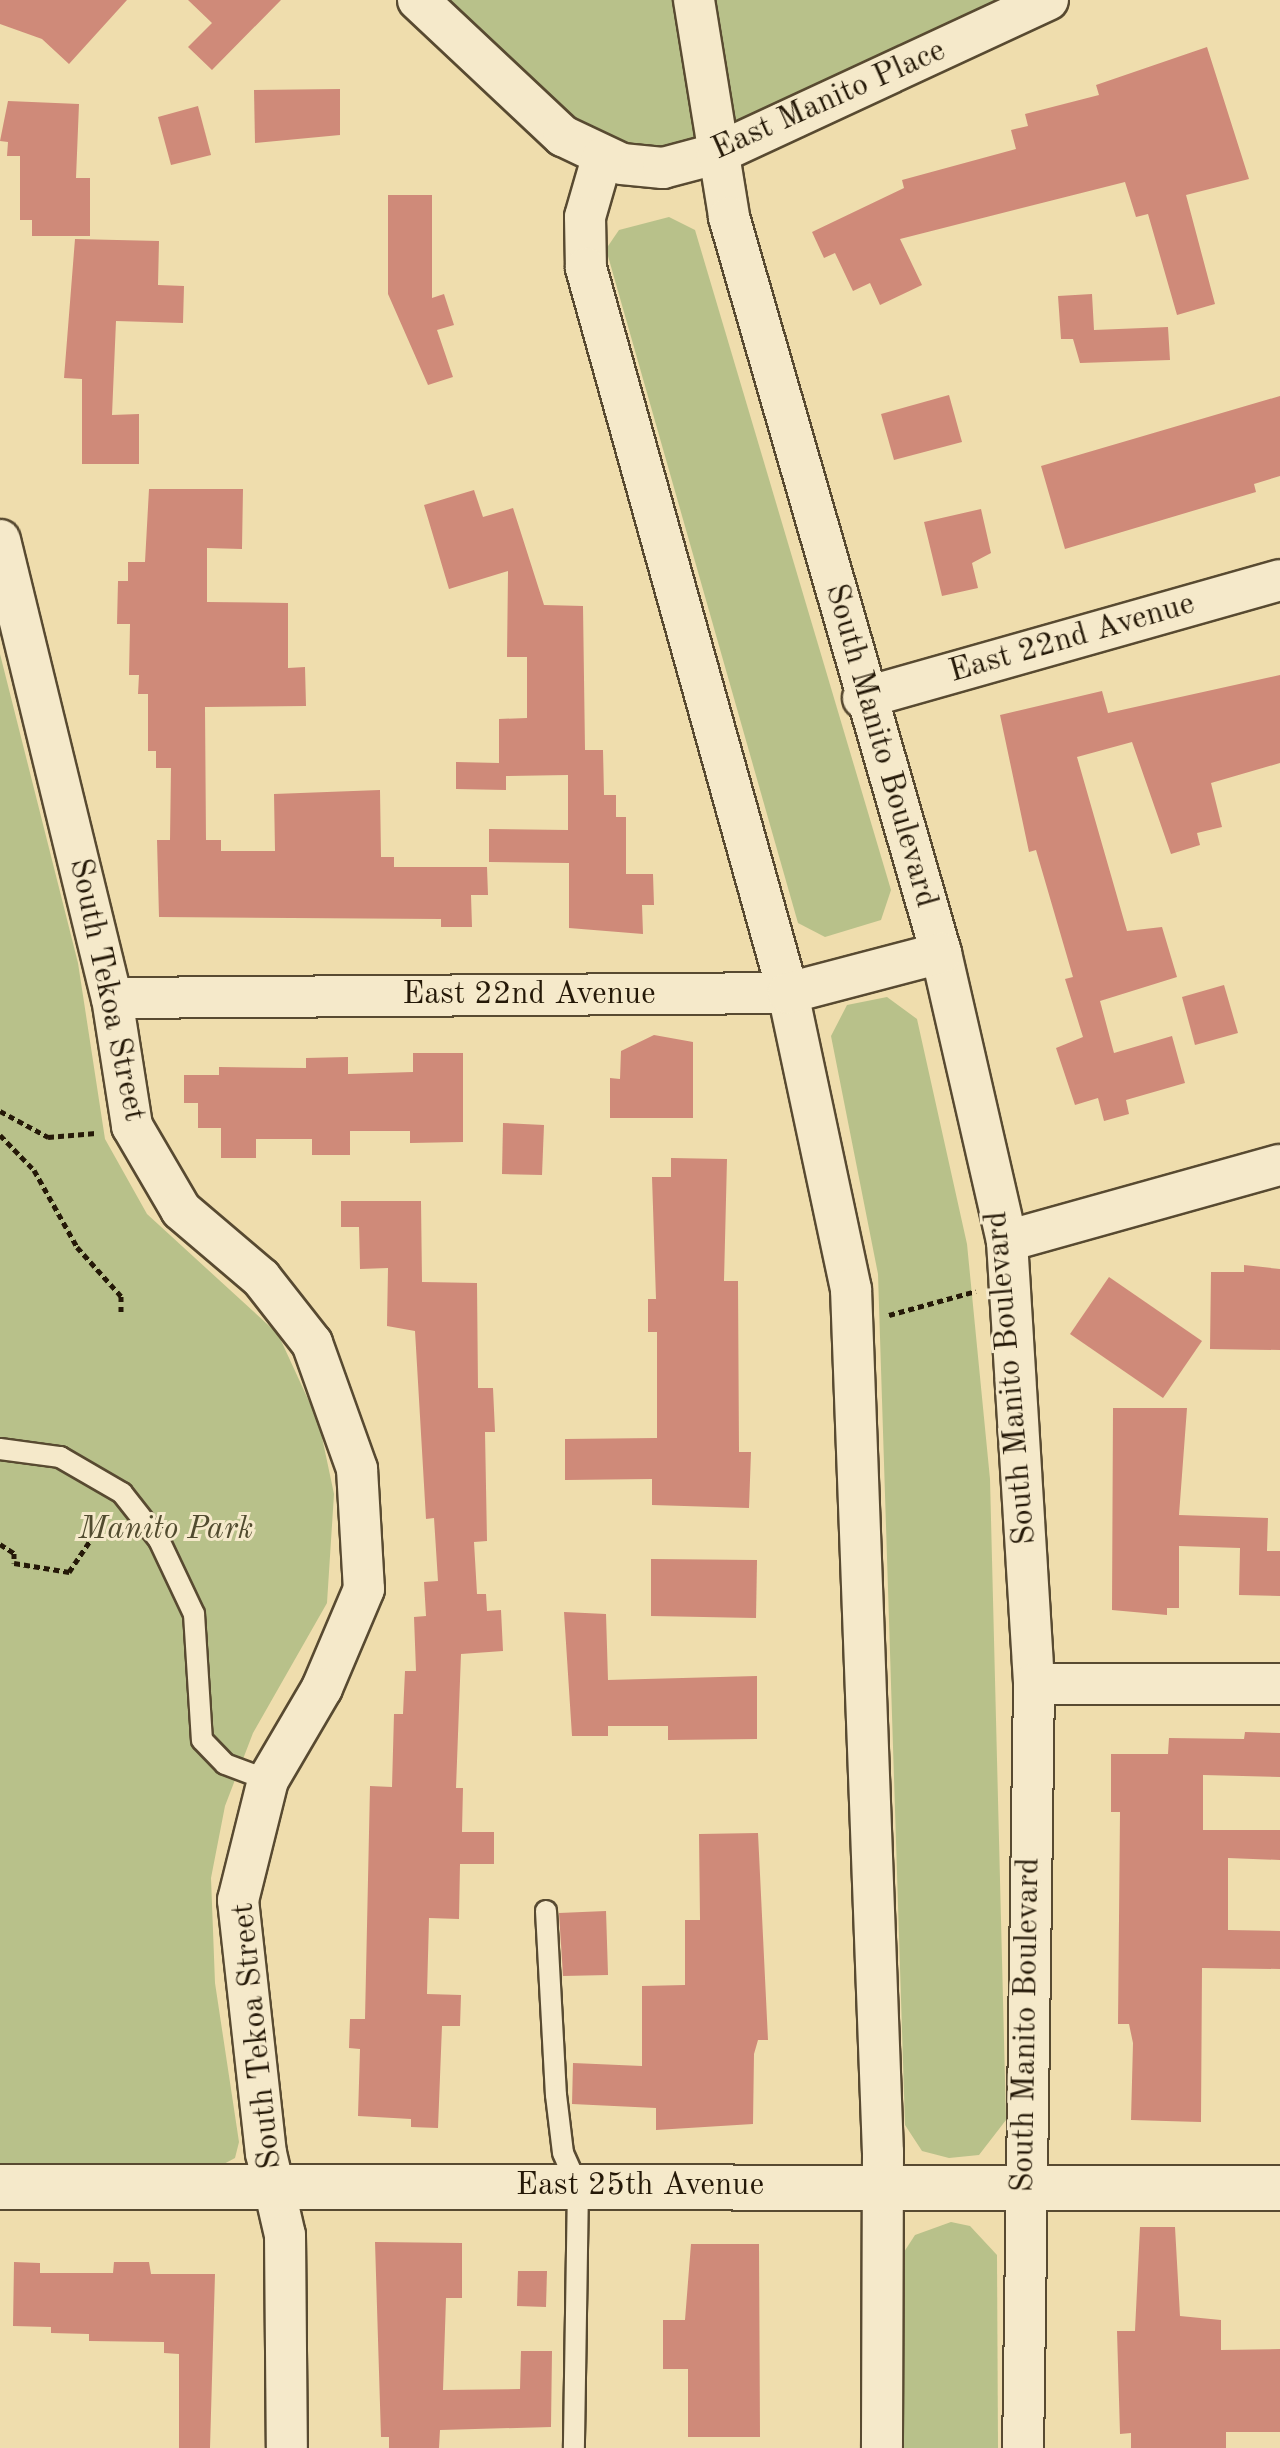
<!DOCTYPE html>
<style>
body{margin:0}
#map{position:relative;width:1280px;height:2448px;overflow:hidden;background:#efddad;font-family:"Old Standard TT",serif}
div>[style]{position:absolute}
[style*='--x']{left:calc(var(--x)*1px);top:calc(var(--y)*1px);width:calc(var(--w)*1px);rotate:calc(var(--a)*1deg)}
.green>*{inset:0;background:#b8c18a}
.building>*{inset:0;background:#cf8a79}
.path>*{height:5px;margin-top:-2.5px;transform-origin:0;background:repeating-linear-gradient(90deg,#251908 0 6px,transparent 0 10px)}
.roads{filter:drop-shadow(2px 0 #584a31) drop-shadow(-2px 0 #584a31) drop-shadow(0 2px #584a31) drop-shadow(0 -2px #584a31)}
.lane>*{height:20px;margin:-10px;padding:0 10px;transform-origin:10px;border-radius:10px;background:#f5e9ca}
.street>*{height:40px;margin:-20px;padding:0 20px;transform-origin:20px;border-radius:20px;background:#f5e9ca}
.secondary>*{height:44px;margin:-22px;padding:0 22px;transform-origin:22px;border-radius:22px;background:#f5e9ca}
span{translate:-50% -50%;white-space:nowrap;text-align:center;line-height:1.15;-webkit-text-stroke:6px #f5e9ca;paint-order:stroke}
.street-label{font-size:32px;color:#251908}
.park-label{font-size:32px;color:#514b2f;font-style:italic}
</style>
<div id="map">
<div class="green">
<i style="clip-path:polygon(444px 0,1003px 0,679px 149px,630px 151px,565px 117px)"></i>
<i style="clip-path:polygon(669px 217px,695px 230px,891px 890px,881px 920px,825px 937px,798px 923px,606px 249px,619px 230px)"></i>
<i style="clip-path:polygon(0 654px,78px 963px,105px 1139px,147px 1214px,278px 1334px,319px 1423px,334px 1494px,327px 1603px,253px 1733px,225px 1806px,211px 1878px,215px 1983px,239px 2142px,235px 2158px,220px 2166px,0 2166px)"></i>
<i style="clip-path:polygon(887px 997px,917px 1019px,967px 1244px,990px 1479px,1006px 2120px,979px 2155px,949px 2158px,922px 2151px,905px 2125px,878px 1274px,831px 1036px,847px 1005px)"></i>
<i style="clip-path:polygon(951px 2222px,970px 2226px,997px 2255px,998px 2448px,904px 2448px,904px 2252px,915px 2235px)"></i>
</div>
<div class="building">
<i style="clip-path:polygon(0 0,127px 0,69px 64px,42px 39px,0 24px)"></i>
<i style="clip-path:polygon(188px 0,281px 0,212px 70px,188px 47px,212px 23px)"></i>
<i style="clip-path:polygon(1207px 47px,1249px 179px,1186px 195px,1215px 304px,1177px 315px,1148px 214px,1136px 217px,1125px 182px,900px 239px,922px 285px,880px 305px,870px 283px,853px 291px,835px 253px,824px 258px,812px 232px,904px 188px,902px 180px,1016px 149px,1011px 130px,1028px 126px,1025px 114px,1099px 95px,1096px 85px)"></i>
<i style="clip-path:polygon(340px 89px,340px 135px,255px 143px,254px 90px)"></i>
<i style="clip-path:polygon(8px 101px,79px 104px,76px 178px,90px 178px,90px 236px,32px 236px,32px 220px,20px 220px,20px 156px,7px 156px,8px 142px,0 141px)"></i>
<i style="clip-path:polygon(198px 106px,211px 155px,171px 165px,158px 117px)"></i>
<i style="clip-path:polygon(388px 195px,432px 195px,432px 298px,444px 294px,454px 325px,437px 330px,453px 377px,428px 385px,388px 294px)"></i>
<i style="clip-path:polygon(75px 239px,159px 241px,158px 285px,184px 286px,183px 323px,116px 321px,112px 415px,139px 414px,139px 464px,82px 464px,82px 379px,64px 378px)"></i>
<i style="clip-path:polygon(1092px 294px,1094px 330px,1168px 327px,1170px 360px,1080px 363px,1073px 339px,1061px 339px,1058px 296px)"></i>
<i style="clip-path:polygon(949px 395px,962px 442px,894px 460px,881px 414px)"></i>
<i style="clip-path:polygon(1280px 396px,1280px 476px,1254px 484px,1256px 492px,1065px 549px,1041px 466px)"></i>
<i style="clip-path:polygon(149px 489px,243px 489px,242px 549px,207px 548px,207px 602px,288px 603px,288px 668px,305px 667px,306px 706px,205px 707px,206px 840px,221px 840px,221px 851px,275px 851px,274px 794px,380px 790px,381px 857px,394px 857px,394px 867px,487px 867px,488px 895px,471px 895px,472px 927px,441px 927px,441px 919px,159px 917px,157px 840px,170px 840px,171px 768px,156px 768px,156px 751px,148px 751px,148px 694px,138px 694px,139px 675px,129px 675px,130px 624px,117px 624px,118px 581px,128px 581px,128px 562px,145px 562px)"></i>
<i style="clip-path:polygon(474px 490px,483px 517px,513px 508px,544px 605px,583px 606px,585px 750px,603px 750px,604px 795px,616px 795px,616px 817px,626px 817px,626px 874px,653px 874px,654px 905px,642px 905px,643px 934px,569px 928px,569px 863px,489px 862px,489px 829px,568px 830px,568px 775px,506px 776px,506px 790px,456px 789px,456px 762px,499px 763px,499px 719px,527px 718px,527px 657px,507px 657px,508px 571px,449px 589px,424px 505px)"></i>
<i style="clip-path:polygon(981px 509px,991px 553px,972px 563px,978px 588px,942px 596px,924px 522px)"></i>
<i style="clip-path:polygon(1280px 675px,1280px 763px,1211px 783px,1222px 827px,1197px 833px,1200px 845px,1171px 854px,1132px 742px,1077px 757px,1127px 931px,1162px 927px,1177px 977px,1100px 1001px,1114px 1053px,1172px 1036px,1185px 1083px,1126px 1100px,1129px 1114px,1104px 1121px,1098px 1098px,1075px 1105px,1056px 1048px,1083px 1037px,1065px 979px,1073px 977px,1036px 850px,1029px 852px,1000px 715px,1102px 691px,1108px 713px)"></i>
<i style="clip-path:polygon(1224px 985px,1238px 1033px,1195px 1045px,1182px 997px)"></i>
<i style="clip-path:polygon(654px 1035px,693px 1042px,693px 1118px,610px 1118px,610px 1078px,620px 1079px,621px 1051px)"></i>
<i style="clip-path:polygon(413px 1053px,463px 1053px,463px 1142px,410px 1143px,410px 1131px,350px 1131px,350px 1155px,312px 1155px,312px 1139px,256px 1139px,256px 1158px,221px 1158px,221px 1128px,198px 1128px,198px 1103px,184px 1103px,184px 1075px,219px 1075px,219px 1067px,306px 1068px,306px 1058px,348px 1057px,348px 1074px,413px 1072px)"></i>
<i style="clip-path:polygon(503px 1123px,544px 1125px,542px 1175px,502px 1174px)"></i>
<i style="clip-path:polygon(671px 1158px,727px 1159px,724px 1281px,738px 1281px,739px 1452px,751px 1452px,749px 1508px,652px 1505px,652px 1479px,565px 1480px,565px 1439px,657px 1438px,657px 1332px,648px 1332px,648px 1299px,656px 1299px,652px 1177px,671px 1177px)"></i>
<i style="clip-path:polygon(341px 1201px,421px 1201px,422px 1282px,477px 1283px,478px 1388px,493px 1388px,495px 1432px,485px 1432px,487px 1541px,474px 1542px,477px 1594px,486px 1594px,487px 1611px,501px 1610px,503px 1651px,461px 1654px,456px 1788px,463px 1788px,462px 1832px,494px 1832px,494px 1864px,460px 1864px,459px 1919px,429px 1918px,427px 1994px,461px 1995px,460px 2026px,442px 2026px,438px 2128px,411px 2127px,411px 2119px,358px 2116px,360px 2049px,349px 2048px,350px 2019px,365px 2019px,370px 1786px,392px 1787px,394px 1714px,403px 1714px,405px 1671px,416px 1671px,414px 1617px,426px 1616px,424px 1582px,438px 1581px,434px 1518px,426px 1519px,415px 1331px,387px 1326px,388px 1268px,360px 1269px,359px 1227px,341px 1227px)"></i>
<i style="clip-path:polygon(1244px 1265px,1280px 1269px,1280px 1350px,1210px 1349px,1211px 1272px,1244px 1272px)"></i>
<i style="clip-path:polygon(1109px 1277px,1202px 1341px,1163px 1398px,1070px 1334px)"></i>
<i style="clip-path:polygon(1113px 1408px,1187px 1408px,1179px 1515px,1268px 1518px,1267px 1551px,1280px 1551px,1280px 1596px,1239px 1595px,1240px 1548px,1179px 1546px,1179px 1608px,1167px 1608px,1167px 1615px,1112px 1610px)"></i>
<i style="clip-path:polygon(651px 1559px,757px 1560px,756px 1618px,651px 1616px)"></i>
<i style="clip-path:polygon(564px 1612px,606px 1614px,608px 1680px,757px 1676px,757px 1739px,668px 1740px,668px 1726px,608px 1726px,608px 1736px,572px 1736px)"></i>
<i style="clip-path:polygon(1245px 1732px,1280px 1733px,1280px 1777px,1203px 1775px,1203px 1830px,1280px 1830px,1280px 1860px,1228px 1858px,1228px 1930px,1280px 1931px,1280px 1969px,1202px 1968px,1201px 2122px,1131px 2120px,1133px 2043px,1129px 2024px,1118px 2024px,1120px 1812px,1111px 1812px,1111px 1754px,1168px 1754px,1169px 1738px,1244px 1739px)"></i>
<i style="clip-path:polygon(758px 1833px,768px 2040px,758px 2040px,754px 2054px,753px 2124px,656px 2130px,656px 2108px,572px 2104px,573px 2063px,642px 2066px,642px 1986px,685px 1985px,685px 1920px,700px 1920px,699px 1834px)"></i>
<i style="clip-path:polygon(606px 1911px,608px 1975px,563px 1976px,559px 1913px)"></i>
<i style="clip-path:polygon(1140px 2227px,1175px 2227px,1180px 2316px,1221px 2320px,1221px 2350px,1280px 2349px,1280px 2432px,1226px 2432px,1226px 2448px,1131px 2448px,1131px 2433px,1120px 2434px,1117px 2331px,1135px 2331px)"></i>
<i style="clip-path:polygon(375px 2242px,462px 2243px,462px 2298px,446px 2298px,443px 2390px,520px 2389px,521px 2351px,552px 2351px,551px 2427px,440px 2430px,439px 2448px,389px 2448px,389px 2437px,381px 2437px)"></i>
<i style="clip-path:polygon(691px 2244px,759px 2244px,760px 2437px,688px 2437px,688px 2369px,663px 2369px,663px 2320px,685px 2320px)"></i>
<i style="clip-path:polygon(14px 2262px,40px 2263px,40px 2273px,113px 2273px,114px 2262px,149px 2262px,151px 2274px,215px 2274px,210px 2448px,179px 2448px,179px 2354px,164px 2353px,164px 2342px,89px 2341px,89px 2334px,51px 2333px,51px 2327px,13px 2326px)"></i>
<i style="clip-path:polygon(518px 2271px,547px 2271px,546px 2307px,517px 2306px)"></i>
</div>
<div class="path">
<i style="--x:0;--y:1111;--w:55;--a:28.4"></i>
<i style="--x:48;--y:1137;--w:48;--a:-4.8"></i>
<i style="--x:0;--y:1135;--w:49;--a:45.8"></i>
<i style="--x:34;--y:1170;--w:88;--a:60.8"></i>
<i style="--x:77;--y:1247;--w:66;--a:48.1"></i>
<i style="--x:121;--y:1296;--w:17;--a:90"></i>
<i style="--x:889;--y:1315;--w:90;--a:-15.4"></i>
<i style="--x:0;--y:1544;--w:17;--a:33"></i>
<i style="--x:14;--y:1553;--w:10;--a:90"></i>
<i style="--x:14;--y:1563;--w:56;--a:9.3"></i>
<i style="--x:69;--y:1572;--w:66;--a:-56.1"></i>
</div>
<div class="roads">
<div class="lane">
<i style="--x:0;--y:1449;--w:61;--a:7.6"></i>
<i style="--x:60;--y:1457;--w:72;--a:30.1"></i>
<i style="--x:122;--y:1493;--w:60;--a:51.8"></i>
<i style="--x:159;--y:1540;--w:82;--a:64.7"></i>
<i style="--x:194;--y:1614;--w:126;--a:86.4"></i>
<i style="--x:202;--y:1740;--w:33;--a:46"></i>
<i style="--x:225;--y:1764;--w:46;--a:20.4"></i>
<i style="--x:546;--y:1911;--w:184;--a:86.9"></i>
<i style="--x:556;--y:2095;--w:58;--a:83.1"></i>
<i style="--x:563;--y:2153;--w:36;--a:66"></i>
<i style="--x:578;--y:2186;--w:262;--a:90.9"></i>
</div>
<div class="street">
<i style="--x:418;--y:0;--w:199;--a:43.2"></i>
<i style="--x:563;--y:136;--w:65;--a:25.4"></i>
<i style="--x:622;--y:164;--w:41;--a:5.6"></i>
<i style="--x:663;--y:168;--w:55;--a:-14.8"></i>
<i style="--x:716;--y:154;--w:366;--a:-24.9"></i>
<i style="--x:694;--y:0;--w:220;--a:80.8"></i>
<i style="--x:729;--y:217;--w:766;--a:73.93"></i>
<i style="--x:941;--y:953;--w:295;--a:77.1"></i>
<i style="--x:1007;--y:1241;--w:444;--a:86.5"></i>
<i style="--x:1034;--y:1684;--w:764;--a:90.82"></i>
<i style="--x:602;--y:158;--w:61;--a:106.1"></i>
<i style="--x:585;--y:217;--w:51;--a:88.9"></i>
<i style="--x:586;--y:268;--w:753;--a:74.43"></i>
<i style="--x:788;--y:993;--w:303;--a:78"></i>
<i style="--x:851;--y:1289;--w:864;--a:87.88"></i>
<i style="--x:883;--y:2152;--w:296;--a:90.2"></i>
<i style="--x:0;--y:540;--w:471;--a:76.3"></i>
<i style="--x:112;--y:998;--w:130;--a:81.1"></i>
<i style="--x:132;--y:1126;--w:97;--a:59.7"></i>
<i style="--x:181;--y:1210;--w:105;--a:40.4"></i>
<i style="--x:261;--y:1278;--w:83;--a:51.9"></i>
<i style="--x:312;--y:1343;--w:134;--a:70.3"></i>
<i style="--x:357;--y:1469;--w:120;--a:86.7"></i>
<i style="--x:364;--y:1589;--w:108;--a:113"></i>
<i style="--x:322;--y:1688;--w:107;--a:120.4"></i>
<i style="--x:268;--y:1780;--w:124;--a:104"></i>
<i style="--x:238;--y:1900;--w:255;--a:83.7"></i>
<i style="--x:266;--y:2153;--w:84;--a:77"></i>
<i style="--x:285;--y:2235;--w:213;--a:89.5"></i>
<i style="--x:863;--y:698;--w:433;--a:-15.8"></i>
<i style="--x:112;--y:998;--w:676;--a:-0.42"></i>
<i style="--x:788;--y:993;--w:158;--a:-14.7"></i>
<i style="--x:1007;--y:1241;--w:283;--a:-15.6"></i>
<i style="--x:1034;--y:1684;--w:246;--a:0"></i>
</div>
<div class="secondary">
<i style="--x:0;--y:2187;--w:1280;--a:0.04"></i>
</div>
</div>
<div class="street-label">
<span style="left:829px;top:101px;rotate:-24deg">East Manito Place</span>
<span style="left:1072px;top:639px;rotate:-16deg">East 22nd Avenue</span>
<span style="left:880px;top:746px;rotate:74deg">South Manito Boulevard</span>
<span style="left:106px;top:990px;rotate:78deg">South Tekoa Street</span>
<span style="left:529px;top:995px">East 22nd Avenue</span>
<span style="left:1012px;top:1378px;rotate:-95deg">South Manito Boulevard</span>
<span style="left:1027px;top:2025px;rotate:-89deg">South Manito Boulevard</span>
<span style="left:258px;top:2036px;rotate:-96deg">South Tekoa Street</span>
<span style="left:640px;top:2186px">East 25th Avenue</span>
</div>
<div class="park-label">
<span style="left:166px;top:1530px">Manito Park</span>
</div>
</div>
